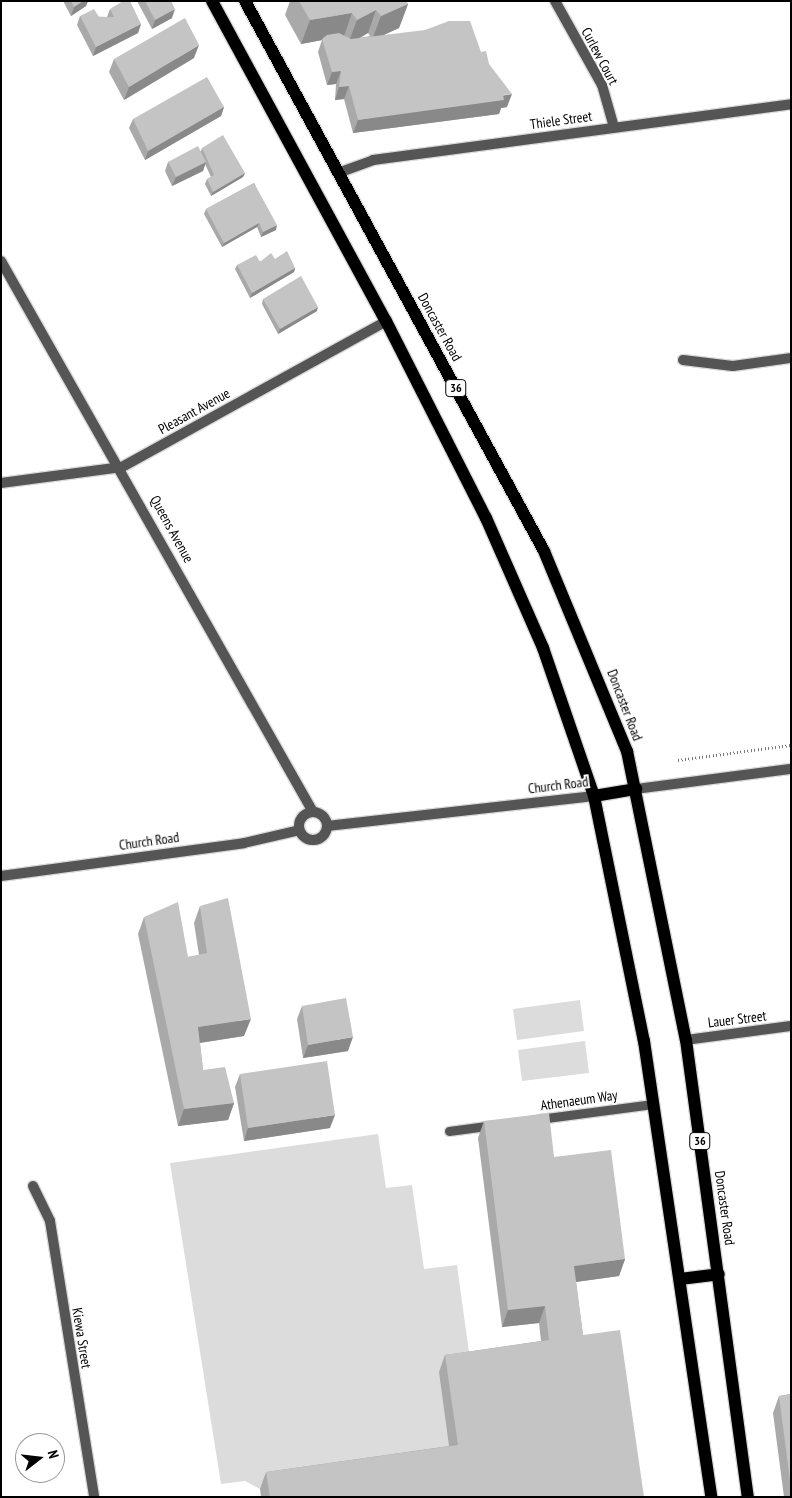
<!DOCTYPE html>
<style>
body{margin:0}
#map{position:relative;width:792px;height:1498px;overflow:hidden;background:#fff;font-family:"PT Sans Narrow",sans-serif}
div>[style]{position:absolute}
[style*='--x']{left:calc(var(--x)*1px);top:calc(var(--y)*1px);width:calc(var(--w)*1px);rotate:calc(var(--a)*1deg)}
.green>*{inset:0;background:#dcdcdc}
.path>*{height:3px;margin-top:-1.5px;transform-origin:0;background:repeating-linear-gradient(90deg,#777 0 1px,transparent 0 3.5px)}
.roads{filter:drop-shadow(1px 0 #dbdbdb) drop-shadow(-1px 0 #dbdbdb) drop-shadow(0 1px #dbdbdb) drop-shadow(0 -1px #dbdbdb)}
.lane>*{height:9px;margin:-4.5px;padding:0 4.5px;transform-origin:4.5px;border-radius:4.5px;background:#555}
.street>*{height:10px;margin:-5px;padding:0 5px;transform-origin:5px;border-radius:5px;background:#555}
.street>.ring{margin:-5px;padding:0;box-sizing:content-box;background:none;border:10px solid #555;border-radius:50%}
.primary>*{height:12px;margin:-6px;padding:0 6px;transform-origin:6px;border-radius:6px;background:#000}
.wall>*{inset:0;background:#a9a9a9}
.shaded-wall>*{inset:0;background:#898989}
.building>*{inset:0;background:#c4c4c4}
span{translate:-50% -50%;white-space:nowrap;text-align:center;line-height:1.15;-webkit-text-stroke:4px #fff;paint-order:stroke}
.shield-label span{padding:1px 4px;background:#fff;border:1px solid;border-radius:4px;-webkit-text-stroke-width:0}
.shield-label{font-size:12px;color:#000;font-weight:700}
.street-label{font-size:14px;color:#000}
.frame{position:absolute;inset:0;border:2px solid #000;pointer-events:none}
.north{position:absolute;left:15px;top:1433px;width:50px;height:50px;box-sizing:border-box;background:#fff;border:1px solid #999;border-radius:50%;rotate:74deg;font-size:14px;font-weight:700;line-height:20px;text-align:center;color:#000}
.north::after{content:'';display:block;margin:auto;width:18px;height:22px;background:#000;clip-path:polygon(50% 0,100% 100%,50% 72%,0 100%)}
</style>
<div id="map">
<div class="green">
<i style="clip-path:polygon(580px 1000px,584px 1031px,517px 1040px,513px 1009px)"></i>
<i style="clip-path:polygon(585px 1041px,589px 1073px,522px 1081px,518px 1050px)"></i>
<i style="clip-path:polygon(378px 1134px,386px 1188px,412px 1185px,424px 1269px,457px 1265px,471px 1367px,452px 1462px,260px 1489px,245px 1481px,221px 1484px,170px 1163px)"></i>
</div>
<div class="path">
<i style="--x:678;--y:760;--w:114;--a:-7.6"></i>
</div>
<div class="roads">
<div class="lane">
<i style="--x:539;--y:1119;--w:115;--a:-7.5"></i>
<i style="--x:449;--y:1131;--w:45;--a:-7.6"></i>
</div>
<div class="street">
<i style="--x:555;--y:1;--w:96;--a:60.8"></i>
<i style="--x:602;--y:85;--w:44;--a:74.1"></i>
<i style="--x:338;--y:173;--w:37;--a:-20"></i>
<i style="--x:373;--y:160;--w:422;--a:-7.6"></i>
<i style="--x:1;--y:261;--w:633;--a:60.48"></i>
<i style="--x:683;--y:360;--w:50;--a:6.8"></i>
<i style="--x:733;--y:366;--w:59;--a:-7.9"></i>
<i style="--x:1;--y:483;--w:122;--a:-7.5"></i>
<i style="--x:122;--y:467;--w:302;--a:-28.9"></i>
<i style="--x:636;--y:789;--w:156;--a:-7.4"></i>
<i class="ring" style="left:299px;top:812px;width:18px;height:18px"></i>
<i style="--x:327;--y:826;--w:269;--a:-6.4"></i>
<i style="--x:1;--y:876;--w:245;--a:-7.7"></i>
<i style="--x:244;--y:843;--w:57;--a:-13.1"></i>
<i style="--x:686;--y:1040;--w:106;--a:-7.6"></i>
<i style="--x:33;--y:1186;--w:39;--a:64"></i>
<i style="--x:50;--y:1221;--w:279;--a:80.9"></i>
</div>
<div class="primary">
<i style="--x:212;--y:1;--w:364;--a:61.5"></i>
<i style="--x:386;--y:321;--w:221;--a:63.1"></i>
<i style="--x:486;--y:518;--w:142;--a:66.3"></i>
<i style="--x:543;--y:648;--w:157;--a:71"></i>
<i style="--x:594;--y:796;--w:250;--a:78.5"></i>
<i style="--x:644;--y:1041;--w:461;--a:81.6"></i>
<i style="--x:245;--y:1;--w:626;--a:61.47"></i>
<i style="--x:544;--y:551;--w:217;--a:67.5"></i>
<i style="--x:627;--y:751;--w:295;--a:78.5"></i>
<i style="--x:686;--y:1040;--w:461;--a:82.3"></i>
<i style="--x:594;--y:796;--w:43;--a:-9.5"></i>
<i style="--x:680;--y:1279;--w:39;--a:-7"></i>
</div>
</div>
<div class="wall">
<i style="clip-path:polygon(63px 1px,88px 1px,86px 6px,71px 16px)"></i>
<i style="clip-path:polygon(137px 1px,171px 1px,172px 18px,152px 29px)"></i>
<i style="clip-path:polygon(evenodd,290px 1px,406px 1px,408px 4px,399px 28px,384px 35px,481px 52px,489px 64px,507px 107px,501px 108px,499px 114px,353px 133px,344px 99px,335px 100px,336px 84px,327px 85px,318px 52px,322px 40px,301px 44px,285px 15px,290px 1px,368px 33px,370px 36px,360px 38px,368px 33px)"></i>
<i style="clip-path:polygon(110px 9px,141px 24px,138px 33px,93px 56px,77px 25px,80px 16px,107px 17px)"></i>
<i style="clip-path:polygon(194px 58px,124px 100px,109px 72px,114px 59px)"></i>
<i style="clip-path:polygon(224px 107px,221px 116px,145px 160px,129px 128px,133px 119px)"></i>
<i style="clip-path:polygon(202px 148px,245px 173px,243px 177px,211px 196px,205px 184px,207px 179px,211px 177px,205px 164px,203px 171px,172px 186px,165px 171px,168px 162px,201px 151px)"></i>
<i style="clip-path:polygon(254px 183px,276px 230px,261px 237px,257px 227px,222px 247px,204px 214px,206px 209px)"></i>
<i style="clip-path:polygon(275px 259px,295px 268px,294px 272px,250px 298px,235px 269px,237px 265px)"></i>
<i style="clip-path:polygon(263px 299px,317px 311px,278px 334px,262px 304px)"></i>
<i style="clip-path:polygon(200px 906px,244px 1036px,200px 1043px,203px 1070px,234px 1103px,228px 1120px,178px 1126px,138px 934px,144px 917px,188px 957px,199px 955px,194px 923px)"></i>
<i style="clip-path:polygon(302px 1006px,348px 1051px,303px 1058px,297px 1019px)"></i>
<i style="clip-path:polygon(240px 1074px,330px 1128px,244px 1141px,235px 1087px)"></i>
<i style="clip-path:polygon(484px 1121px,554px 1157px,625px 1259px,619px 1276px,576px 1282px,583px 1335px,644px 1497px,261px 1497px,260px 1489px,266px 1472px,449px 1446px,439px 1372px,445px 1355px,541px 1341px,539px 1323px,502px 1327px,478px 1138px)"></i>
<i style="clip-path:polygon(791px 1394px,791px 1497px,784px 1497px,773px 1413px,779px 1396px)"></i>
</div>
<div class="shaded-wall">
<i style="clip-path:polygon(83px 1px,88px 1px,86px 6px,71px 16px,74px 7px)"></i>
<i style="clip-path:polygon(408px 4px,399px 28px,372px 40px,381px 16px)"></i>
<i style="clip-path:polygon(175px 9px,172px 18px,152px 29px,155px 20px)"></i>
<i style="clip-path:polygon(376px 10px,368px 33px,348px 44px,357px 20px)"></i>
<i style="clip-path:polygon(352px 13px,344px 36px,301px 44px,310px 20px)"></i>
<i style="clip-path:polygon(141px 24px,138px 33px,93px 56px,96px 47px)"></i>
<i style="clip-path:polygon(199px 45px,194px 58px,124px 100px,129px 87px)"></i>
<i style="clip-path:polygon(341px 71px,336px 84px,327px 85px,332px 72px)"></i>
<i style="clip-path:polygon(349px 86px,344px 99px,335px 100px,339px 87px)"></i>
<i style="clip-path:polygon(512px 94px,507px 107px,501px 108px,499px 114px,353px 133px,358px 120px)"></i>
<i style="clip-path:polygon(224px 107px,221px 116px,145px 160px,148px 151px)"></i>
<i style="clip-path:polygon(206px 162px,203px 171px,172px 186px,176px 177px)"></i>
<i style="clip-path:polygon(245px 173px,243px 177px,211px 196px,213px 192px)"></i>
<i style="clip-path:polygon(259px 223px,257px 227px,222px 247px,224px 243px)"></i>
<i style="clip-path:polygon(277px 225px,276px 230px,261px 237px,263px 232px)"></i>
<i style="clip-path:polygon(295px 268px,294px 272px,250px 298px,252px 293px)"></i>
<i style="clip-path:polygon(318px 307px,317px 311px,278px 334px,280px 329px)"></i>
<i style="clip-path:polygon(251px 1019px,244px 1036px,192px 1044px,198px 1027px)"></i>
<i style="clip-path:polygon(353px 1037px,348px 1051px,303px 1058px,308px 1045px)"></i>
<i style="clip-path:polygon(234px 1103px,228px 1120px,178px 1126px,184px 1109px)"></i>
<i style="clip-path:polygon(335px 1115px,330px 1128px,244px 1141px,248px 1128px)"></i>
<i style="clip-path:polygon(625px 1259px,619px 1276px,568px 1283px,574px 1266px)"></i>
<i style="clip-path:polygon(545px 1306px,539px 1323px,502px 1327px,508px 1310px)"></i>
</div>
<div class="building">
<i style="clip-path:polygon(71px 1px,83px 1px,74px 7px)"></i>
<i style="clip-path:polygon(123px 1px,130px 1px,141px 24px,96px 47px,80px 16px,94px 9px,99px 17px,114px 17px,110px 9px)"></i>
<i style="clip-path:polygon(145px 1px,171px 1px,175px 9px,155px 20px)"></i>
<i style="clip-path:polygon(299px 1px,406px 1px,408px 4px,381px 16px,376px 10px,357px 20px,352px 13px,310px 20px)"></i>
<i style="clip-path:polygon(185px 18px,199px 45px,129px 87px,114px 59px)"></i>
<i style="clip-path:polygon(449px 21px,470px 21px,481px 52px,486px 51px,489px 64px,512px 94px,503px 95px,504px 100px,358px 120px,349px 86px,339px 87px,341px 71px,332px 72px,322px 39px,327px 35px,339px 33px,351px 39px,425px 30px)"></i>
<i style="clip-path:polygon(207px 77px,224px 107px,148px 151px,133px 119px)"></i>
<i style="clip-path:polygon(223px 135px,245px 173px,213px 192px,207px 179px,214px 175px,202px 148px)"></i>
<i style="clip-path:polygon(198px 146px,206px 162px,176px 177px,168px 162px)"></i>
<i style="clip-path:polygon(254px 183px,277px 225px,263px 232px,259px 223px,224px 243px,206px 209px)"></i>
<i style="clip-path:polygon(287px 251px,295px 268px,252px 293px,237px 265px,256px 255px,260px 262px,271px 253px,275px 259px)"></i>
<i style="clip-path:polygon(301px 276px,318px 307px,280px 329px,263px 299px)"></i>
<i style="clip-path:polygon(228px 898px,251px 1019px,198px 1027px,203px 1070px,225px 1067px,234px 1103px,184px 1109px,144px 917px,178px 902px,188px 957px,207px 953px,200px 906px)"></i>
<i style="clip-path:polygon(346px 998px,353px 1037px,308px 1045px,302px 1006px)"></i>
<i style="clip-path:polygon(327px 1061px,335px 1115px,248px 1128px,240px 1074px)"></i>
<i style="clip-path:polygon(549px 1113px,554px 1157px,611px 1150px,625px 1259px,574px 1266px,583px 1335px,620px 1330px,644px 1497px,270px 1497px,266px 1472px,458px 1445px,445px 1355px,549px 1340px,545px 1306px,508px 1310px,484px 1121px)"></i>
<i style="clip-path:polygon(791px 1394px,791px 1488px,779px 1396px)"></i>
</div>
<div class="shield-label">
<span style="left:456px;top:388px">36</span>
<span style="left:700px;top:1141px">36</span>
</div>
<div class="street-label">
<span style="left:600px;top:56px;rotate:62deg">Curlew Court</span>
<span style="left:561px;top:120px;rotate:-8deg">Thiele Street</span>
<span style="left:440px;top:327px;rotate:61deg">Doncaster Road</span>
<span style="left:194px;top:411px;rotate:-29deg">Pleasant Avenue</span>
<span style="left:172px;top:529px;rotate:61deg">Queens Avenue</span>
<span style="left:625px;top:705px;rotate:69deg">Doncaster Road</span>
<span style="left:558px;top:785px;rotate:-7deg">Church Road</span>
<span style="left:149px;top:841px;rotate:-8deg">Church Road</span>
<span style="left:737px;top:1019px;rotate:-7deg">Lauer Street</span>
<span style="left:579px;top:1100px;rotate:-8deg">Athenaeum Way</span>
<span style="left:725px;top:1208px;rotate:82deg">Doncaster Road</span>
<span style="left:82px;top:1338px;rotate:81deg">Kiewa Street</span>
</div>
<div class="frame"></div>
<div class="north">N</div>
</div>
